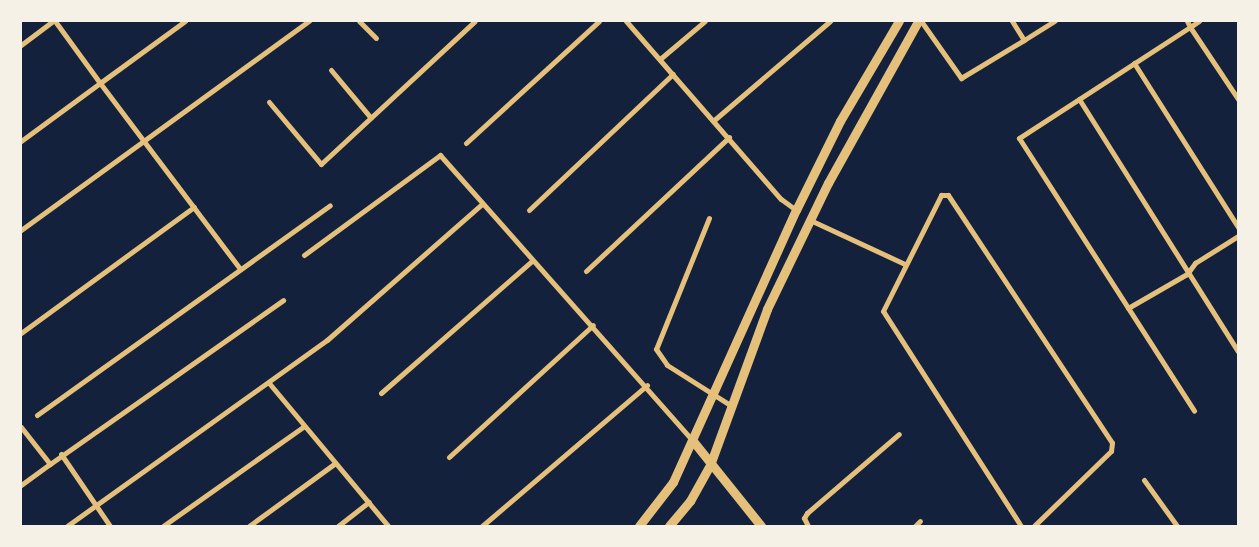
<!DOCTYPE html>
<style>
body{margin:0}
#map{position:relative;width:1259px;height:547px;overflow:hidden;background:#14213d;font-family:Karla,sans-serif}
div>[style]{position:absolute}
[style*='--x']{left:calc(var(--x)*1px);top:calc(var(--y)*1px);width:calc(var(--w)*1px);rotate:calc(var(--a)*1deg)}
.minor>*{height:5px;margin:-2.5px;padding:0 2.5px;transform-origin:2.5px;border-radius:2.5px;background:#e5c07b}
.tertiary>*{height:9px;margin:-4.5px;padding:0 4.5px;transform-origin:4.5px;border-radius:4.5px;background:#e5c07b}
span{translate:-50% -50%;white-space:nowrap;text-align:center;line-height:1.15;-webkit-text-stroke:5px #f6f1e7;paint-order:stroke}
.frame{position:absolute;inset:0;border:22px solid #f6f1e7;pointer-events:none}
</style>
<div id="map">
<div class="minor">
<i style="--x:185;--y:21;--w:105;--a:143.9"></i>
<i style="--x:100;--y:83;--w:233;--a:53"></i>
<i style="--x:359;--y:21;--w:24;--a:45"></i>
<i style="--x:626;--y:21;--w:236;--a:49"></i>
<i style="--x:781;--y:199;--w:19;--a:36"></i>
<i style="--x:921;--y:21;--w:70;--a:54.9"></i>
<i style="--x:961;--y:78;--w:74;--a:-31.1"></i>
<i style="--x:1012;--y:21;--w:22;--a:58"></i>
<i style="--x:1024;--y:40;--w:36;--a:-32"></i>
<i style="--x:1187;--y:21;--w:7;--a:63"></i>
<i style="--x:1190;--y:27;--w:204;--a:147"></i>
<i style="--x:1019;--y:138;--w:324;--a:57.3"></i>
<i style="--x:1199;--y:21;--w:11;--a:146"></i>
<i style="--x:1190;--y:27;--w:87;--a:56.3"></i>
<i style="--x:21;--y:45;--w:40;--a:-37"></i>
<i style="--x:660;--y:59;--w:59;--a:-40.2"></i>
<i style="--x:1134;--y:63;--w:194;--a:57.6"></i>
<i style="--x:331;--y:70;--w:62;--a:50.2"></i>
<i style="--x:1079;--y:99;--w:298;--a:57.8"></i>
<i style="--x:269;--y:102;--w:81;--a:50"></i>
<i style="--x:321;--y:164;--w:210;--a:-42.9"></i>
<i style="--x:713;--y:121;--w:154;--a:-40.5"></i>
<i style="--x:21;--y:141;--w:98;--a:-36.3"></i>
<i style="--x:100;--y:83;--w:77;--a:-126"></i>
<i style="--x:466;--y:143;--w:180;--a:-42.5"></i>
<i style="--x:529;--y:210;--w:198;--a:-43.4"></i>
<i style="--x:709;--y:218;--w:141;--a:112"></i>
<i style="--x:656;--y:349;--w:19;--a:55"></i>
<i style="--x:667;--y:365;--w:75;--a:32.4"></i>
<i style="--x:810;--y:220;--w:105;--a:24.9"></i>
<i style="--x:21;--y:230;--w:356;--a:-36"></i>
<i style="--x:304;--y:255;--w:169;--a:-36.3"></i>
<i style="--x:440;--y:155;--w:382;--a:48.5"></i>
<i style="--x:586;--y:271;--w:196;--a:-43.1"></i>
<i style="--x:1128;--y:308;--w:68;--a:-30"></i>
<i style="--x:1187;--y:274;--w:14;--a:-54"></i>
<i style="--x:1195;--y:263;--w:51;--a:-32.1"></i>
<i style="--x:21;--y:333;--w:214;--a:-36.1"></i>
<i style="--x:269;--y:383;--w:186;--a:50.2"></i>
<i style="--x:381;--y:393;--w:201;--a:-41.2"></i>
<i style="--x:37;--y:415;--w:360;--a:-35.6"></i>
<i style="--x:21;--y:427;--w:47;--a:51.9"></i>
<i style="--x:50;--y:464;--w:285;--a:-35.1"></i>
<i style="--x:61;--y:454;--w:87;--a:55.8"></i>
<i style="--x:449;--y:457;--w:195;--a:-42.5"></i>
<i style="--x:1144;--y:480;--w:57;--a:54.3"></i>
<i style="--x:21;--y:485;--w:36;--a:-36"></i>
<i style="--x:67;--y:526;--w:320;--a:-35.6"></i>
<i style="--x:327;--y:340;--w:206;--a:-41.3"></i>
<i style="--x:163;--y:526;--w:171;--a:-35.3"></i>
<i style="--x:249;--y:526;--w:105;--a:-36.1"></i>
<i style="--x:338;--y:526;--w:39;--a:-38"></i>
<i style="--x:482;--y:526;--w:217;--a:-40.5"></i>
<i style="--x:808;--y:526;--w:9;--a:-117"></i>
<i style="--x:804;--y:518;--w:6;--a:-59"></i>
<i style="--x:807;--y:513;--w:121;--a:-40.7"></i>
<i style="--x:915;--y:526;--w:7;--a:-45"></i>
<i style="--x:1021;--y:526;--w:255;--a:-122.7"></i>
<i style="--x:883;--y:311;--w:130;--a:-63.4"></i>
<i style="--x:941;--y:195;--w:7;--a:0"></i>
<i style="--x:948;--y:195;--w:297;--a:56.5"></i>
<i style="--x:1112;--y:443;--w:8;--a:97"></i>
<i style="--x:1111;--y:451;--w:107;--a:135.8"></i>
</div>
<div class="tertiary">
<i style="--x:693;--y:441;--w:109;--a:51.3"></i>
<i style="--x:639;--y:526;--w:56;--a:-52.3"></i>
<i style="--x:673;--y:482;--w:299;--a:-65.7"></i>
<i style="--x:796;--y:210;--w:99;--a:-63.7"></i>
<i style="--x:840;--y:121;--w:116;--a:-59.5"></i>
<i style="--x:669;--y:526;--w:33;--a:-50"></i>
<i style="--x:690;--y:501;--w:41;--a:-60.9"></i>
<i style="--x:710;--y:465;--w:166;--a:-69.9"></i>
<i style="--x:767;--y:309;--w:140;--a:-64.2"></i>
<i style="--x:828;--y:183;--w:185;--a:-60.9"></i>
</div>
<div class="frame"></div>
</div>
